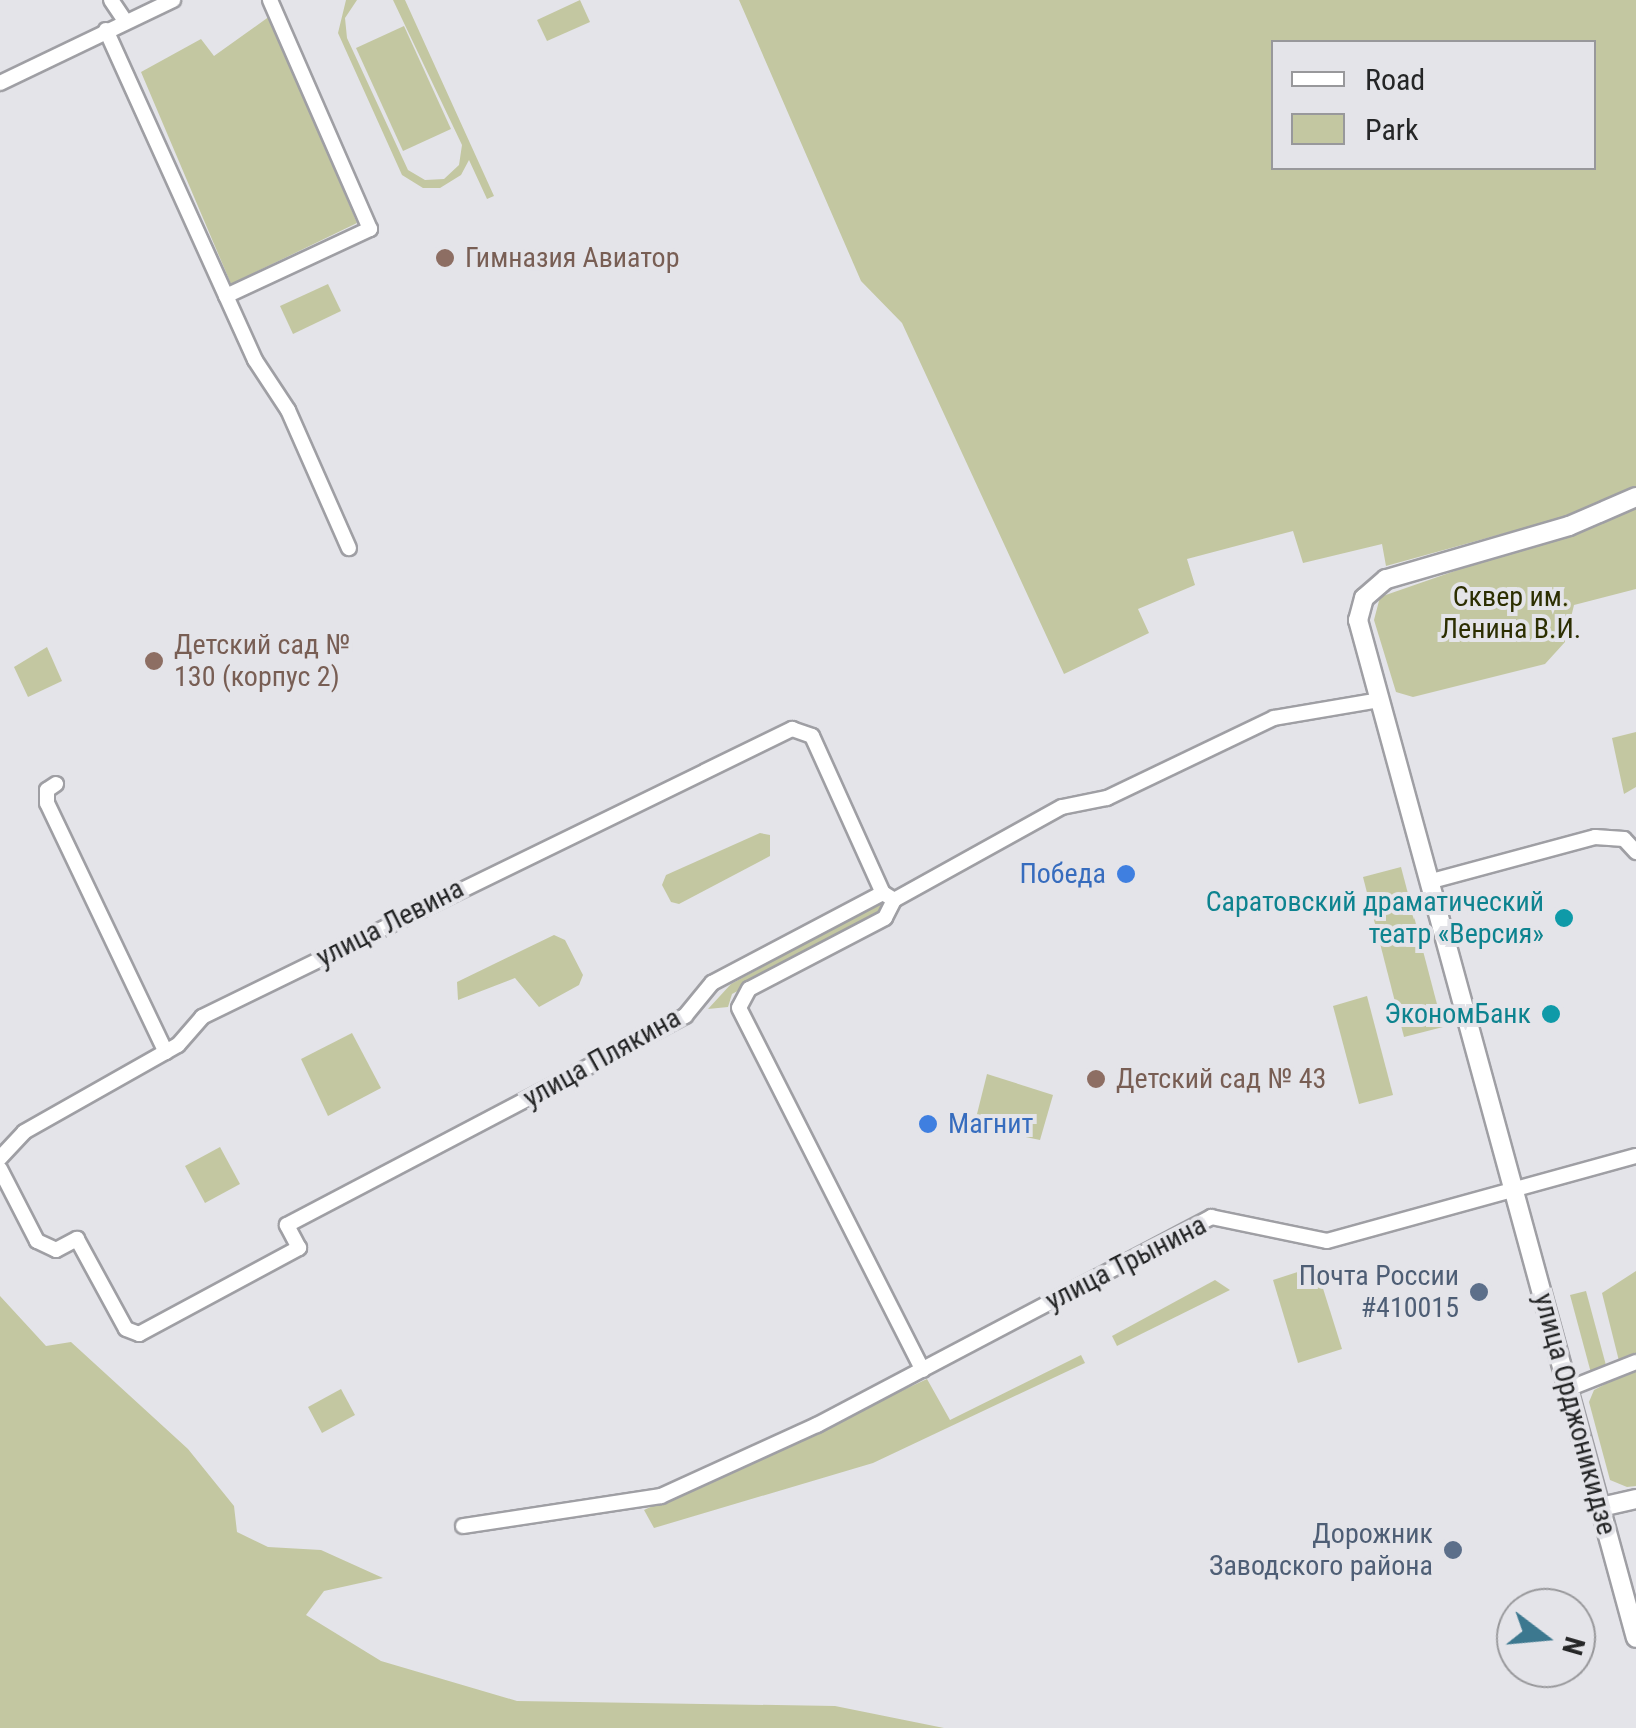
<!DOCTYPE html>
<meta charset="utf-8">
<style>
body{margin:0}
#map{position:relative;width:1636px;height:1728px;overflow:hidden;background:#e4e4e9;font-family:"Roboto Condensed",sans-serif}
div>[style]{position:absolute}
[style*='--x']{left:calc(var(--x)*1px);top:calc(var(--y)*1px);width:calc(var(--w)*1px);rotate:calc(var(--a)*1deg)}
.green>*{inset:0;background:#c3c7a1}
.roads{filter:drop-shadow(2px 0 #9f9fa4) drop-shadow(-2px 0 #9f9fa4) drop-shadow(0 2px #9f9fa4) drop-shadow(0 -2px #9f9fa4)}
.minor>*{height:14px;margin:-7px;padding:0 7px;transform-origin:7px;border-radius:7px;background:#fff}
.major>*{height:18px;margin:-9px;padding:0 9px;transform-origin:9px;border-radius:9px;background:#fff}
.dots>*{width:28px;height:28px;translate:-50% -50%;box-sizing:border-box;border:5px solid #e4e4e9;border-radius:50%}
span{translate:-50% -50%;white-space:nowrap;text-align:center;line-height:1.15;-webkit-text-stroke:8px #e4e4e9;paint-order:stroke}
.education-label{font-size:28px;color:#785e54}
.left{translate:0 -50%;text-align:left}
.park-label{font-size:28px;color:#2c2e01}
.shop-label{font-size:28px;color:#366cbe}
.right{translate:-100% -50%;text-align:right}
.culture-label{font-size:28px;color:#0d838f}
.street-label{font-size:28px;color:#252627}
.service-label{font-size:28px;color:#4e5e75}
.legend{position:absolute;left:1271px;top:40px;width:325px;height:130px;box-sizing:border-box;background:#e4e4e9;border:2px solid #98989b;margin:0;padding:12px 18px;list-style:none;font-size:30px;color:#252627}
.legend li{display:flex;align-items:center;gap:20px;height:50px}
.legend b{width:50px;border:2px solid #98989b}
.north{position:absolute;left:1496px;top:1588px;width:100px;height:100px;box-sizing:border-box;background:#e4e4e9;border:2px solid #98989b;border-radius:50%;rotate:106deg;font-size:28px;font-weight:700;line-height:40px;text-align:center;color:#252627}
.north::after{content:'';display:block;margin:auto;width:35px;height:45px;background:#3c788f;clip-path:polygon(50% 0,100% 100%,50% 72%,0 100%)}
</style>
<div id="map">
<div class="green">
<i style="clip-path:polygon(346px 0,357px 0,345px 18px,347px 38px,408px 170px,425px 180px,444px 179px,459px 165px,462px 145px,393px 0,405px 0,494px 196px,487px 199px,469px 160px,461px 175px,440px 188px,423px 188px,402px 175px,338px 33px)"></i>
<i style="clip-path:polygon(580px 0,590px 22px,547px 41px,537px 20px)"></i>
<i style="clip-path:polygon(evenodd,739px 0,1636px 0,1636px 489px,1592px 509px,1386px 566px,1382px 544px,1303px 563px,1293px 531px,1187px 559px,1195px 585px,1138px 609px,1149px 633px,1064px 674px,902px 323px,861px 281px,739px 0,1274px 42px,1594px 42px,1594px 168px,1274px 168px,1274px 42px)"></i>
<i style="clip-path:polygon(270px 16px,357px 223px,231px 284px,141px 72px,201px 39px,214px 56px)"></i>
<i style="clip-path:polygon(404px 26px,451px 129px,403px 151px,356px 48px)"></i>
<i style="clip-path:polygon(328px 284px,341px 311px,293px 334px,280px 306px)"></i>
<i style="clip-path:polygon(1636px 508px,1636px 589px,1574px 605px,1565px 642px,1545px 664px,1413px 697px,1396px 692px,1374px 620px,1380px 597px)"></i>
<i style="clip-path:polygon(47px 647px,62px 681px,28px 697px,14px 667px)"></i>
<i style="clip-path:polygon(1636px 732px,1636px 787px,1624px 794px,1612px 738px)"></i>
<i style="clip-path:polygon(760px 833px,770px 835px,770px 856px,679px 904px,671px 902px,662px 885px,666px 875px)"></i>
<i style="clip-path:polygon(1401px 867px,1443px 1027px,1404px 1037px,1363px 877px)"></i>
<i style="clip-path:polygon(877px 904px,884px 906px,881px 915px,732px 994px,728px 1007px,708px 1009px,731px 984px)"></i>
<i style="clip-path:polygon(554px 935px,565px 940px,583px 975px,579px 985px,539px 1007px,515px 978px,458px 1000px,457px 982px)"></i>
<i style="clip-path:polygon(1367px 996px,1393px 1095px,1359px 1104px,1333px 1006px)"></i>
<i style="clip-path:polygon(352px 1033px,381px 1088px,328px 1116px,301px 1059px)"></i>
<i style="clip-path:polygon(987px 1074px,1053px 1095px,1040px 1140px,974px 1126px)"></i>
<i style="clip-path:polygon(220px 1147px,240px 1184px,205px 1203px,185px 1166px)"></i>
<i style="clip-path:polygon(1316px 1266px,1342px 1349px,1298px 1363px,1273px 1280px)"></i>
<i style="clip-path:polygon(1636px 1271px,1636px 1353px,1619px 1361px,1602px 1293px)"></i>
<i style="clip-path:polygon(1215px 1280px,1230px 1290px,1117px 1346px,1112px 1336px)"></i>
<i style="clip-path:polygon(1586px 1291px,1607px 1369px,1591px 1373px,1570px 1295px)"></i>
<i style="clip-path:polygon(0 1296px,46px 1346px,71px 1342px,188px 1449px,234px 1506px,237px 1532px,268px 1547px,321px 1550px,383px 1578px,324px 1591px,306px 1615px,381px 1661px,517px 1701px,835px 1706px,944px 1728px,0 1728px)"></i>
<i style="clip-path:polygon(1081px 1355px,1085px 1363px,873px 1463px,654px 1528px,644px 1510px,927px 1379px,950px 1420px)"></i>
<i style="clip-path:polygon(1636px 1368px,1636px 1486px,1627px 1487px,1610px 1480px,1589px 1402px,1594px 1390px)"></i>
<i style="clip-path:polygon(341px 1389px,355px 1415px,322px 1433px,308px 1407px)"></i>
</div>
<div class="roads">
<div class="minor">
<i style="--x:111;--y:0;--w:25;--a:56"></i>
<i style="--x:106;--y:30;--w:362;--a:65.7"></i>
<i style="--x:255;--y:360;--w:60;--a:56.6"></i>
<i style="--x:288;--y:410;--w:151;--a:66.2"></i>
<i style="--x:0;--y:83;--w:192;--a:-25.6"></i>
<i style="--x:226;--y:296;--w:159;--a:-25"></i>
<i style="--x:370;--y:229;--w:250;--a:-113.6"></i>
<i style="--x:56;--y:784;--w:11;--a:146"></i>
<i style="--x:47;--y:790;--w:13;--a:90"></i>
<i style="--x:47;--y:803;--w:276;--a:64.5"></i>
<i style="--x:1428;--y:882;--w:173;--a:-15.1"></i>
<i style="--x:1595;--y:837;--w:29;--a:4"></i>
<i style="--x:1624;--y:839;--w:18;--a:47"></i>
<i style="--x:894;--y:900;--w:20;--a:117"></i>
<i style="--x:885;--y:918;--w:153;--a:152.4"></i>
<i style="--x:749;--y:989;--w:21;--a:118"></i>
<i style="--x:739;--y:1008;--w:406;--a:63.1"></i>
<i style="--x:0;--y:1158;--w:35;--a:-47"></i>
<i style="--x:24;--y:1132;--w:177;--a:-29.5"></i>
<i style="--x:178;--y:1045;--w:37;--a:-49"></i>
<i style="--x:202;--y:1017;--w:657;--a:-26.02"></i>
<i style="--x:792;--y:729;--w:21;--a:19"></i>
<i style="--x:812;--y:736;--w:172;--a:65.7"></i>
<i style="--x:0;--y:1169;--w:81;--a:62.8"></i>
<i style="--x:37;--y:1241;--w:21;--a:25"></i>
<i style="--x:56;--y:1250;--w:24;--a:-28"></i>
<i style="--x:77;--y:1239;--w:102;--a:61.4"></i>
<i style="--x:126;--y:1329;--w:14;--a:21"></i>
<i style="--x:139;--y:1334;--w:182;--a:-28.3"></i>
<i style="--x:299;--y:1248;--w:26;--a:-118"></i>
<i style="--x:287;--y:1225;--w:450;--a:-27.7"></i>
<i style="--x:685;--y:1016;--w:43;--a:-50.7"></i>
<i style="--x:712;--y:983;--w:193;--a:-27.8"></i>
<i style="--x:883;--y:893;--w:13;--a:32"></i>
<i style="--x:894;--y:900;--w:192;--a:-29"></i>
<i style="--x:1062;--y:807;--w:46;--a:-11.3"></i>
<i style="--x:1107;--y:798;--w:185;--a:-25.6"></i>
<i style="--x:1274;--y:718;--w:107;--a:-9.7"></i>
<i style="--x:1568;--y:1389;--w:73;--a:-21.7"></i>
<i style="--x:463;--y:1526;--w:200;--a:-8.6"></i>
<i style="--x:661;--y:1496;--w:171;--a:-24.5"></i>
<i style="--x:817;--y:1425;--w:446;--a:-27.8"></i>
<i style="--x:1211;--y:1217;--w:118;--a:11.7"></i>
<i style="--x:1327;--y:1241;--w:320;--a:-15.4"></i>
</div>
<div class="major">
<i style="--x:1636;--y:497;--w:73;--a:156.6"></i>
<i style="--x:1569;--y:526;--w:191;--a:163.8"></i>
<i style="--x:1386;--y:579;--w:29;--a:139"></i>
<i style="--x:1364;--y:598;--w:23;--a:105"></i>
<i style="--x:1358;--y:620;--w:1055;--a:74.73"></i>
<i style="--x:1601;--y:1507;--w:36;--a:-13"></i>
</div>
</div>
<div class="dots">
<i style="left:445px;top:258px;background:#8d6e63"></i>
<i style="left:154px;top:661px;background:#8d6e63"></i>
<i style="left:1126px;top:874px;background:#3f7fe0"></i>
<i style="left:1564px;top:918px;background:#0f9aa8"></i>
<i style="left:1551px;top:1014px;background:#0f9aa8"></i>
<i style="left:1096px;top:1079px;background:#8d6e63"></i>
<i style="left:928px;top:1124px;background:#3f7fe0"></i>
<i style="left:1479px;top:1292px;background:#5c6f8a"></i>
<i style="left:1453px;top:1550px;background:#5c6f8a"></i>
</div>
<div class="education-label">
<span class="left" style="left:465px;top:258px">Гимназия Авиатор</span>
<span class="left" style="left:174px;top:661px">Детский сад №<br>130 (корпус 2)</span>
<span class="left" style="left:1116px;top:1079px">Детский сад № 43</span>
</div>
<div class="park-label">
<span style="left:1511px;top:613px">Сквер им.<br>Ленина В.И.</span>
</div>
<div class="shop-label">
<span class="right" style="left:1106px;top:874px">Победа</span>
<span class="left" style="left:948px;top:1124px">Магнит</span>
</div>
<div class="culture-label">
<span class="right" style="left:1544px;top:918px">Саратовский драматический<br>театр «Версия»</span>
<span class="right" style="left:1531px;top:1014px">ЭкономБанк</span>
</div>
<div class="street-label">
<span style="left:390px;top:923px;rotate:-27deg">улица Левина</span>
<span style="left:602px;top:1058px;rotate:-29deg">улица Плякина</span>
<span style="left:1126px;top:1263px;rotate:-27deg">улица Трынина</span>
<span style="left:1575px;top:1414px;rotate:75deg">улица Орджоникидзе</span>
</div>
<div class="service-label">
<span class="right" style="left:1459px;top:1292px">Почта России<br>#410015</span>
<span class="right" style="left:1433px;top:1550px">Дорожник<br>Заводского района</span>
</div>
<ul class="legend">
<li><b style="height:12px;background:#fff"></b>Road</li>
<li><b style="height:28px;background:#c3c7a1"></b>Park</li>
</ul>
<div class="north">N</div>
</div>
